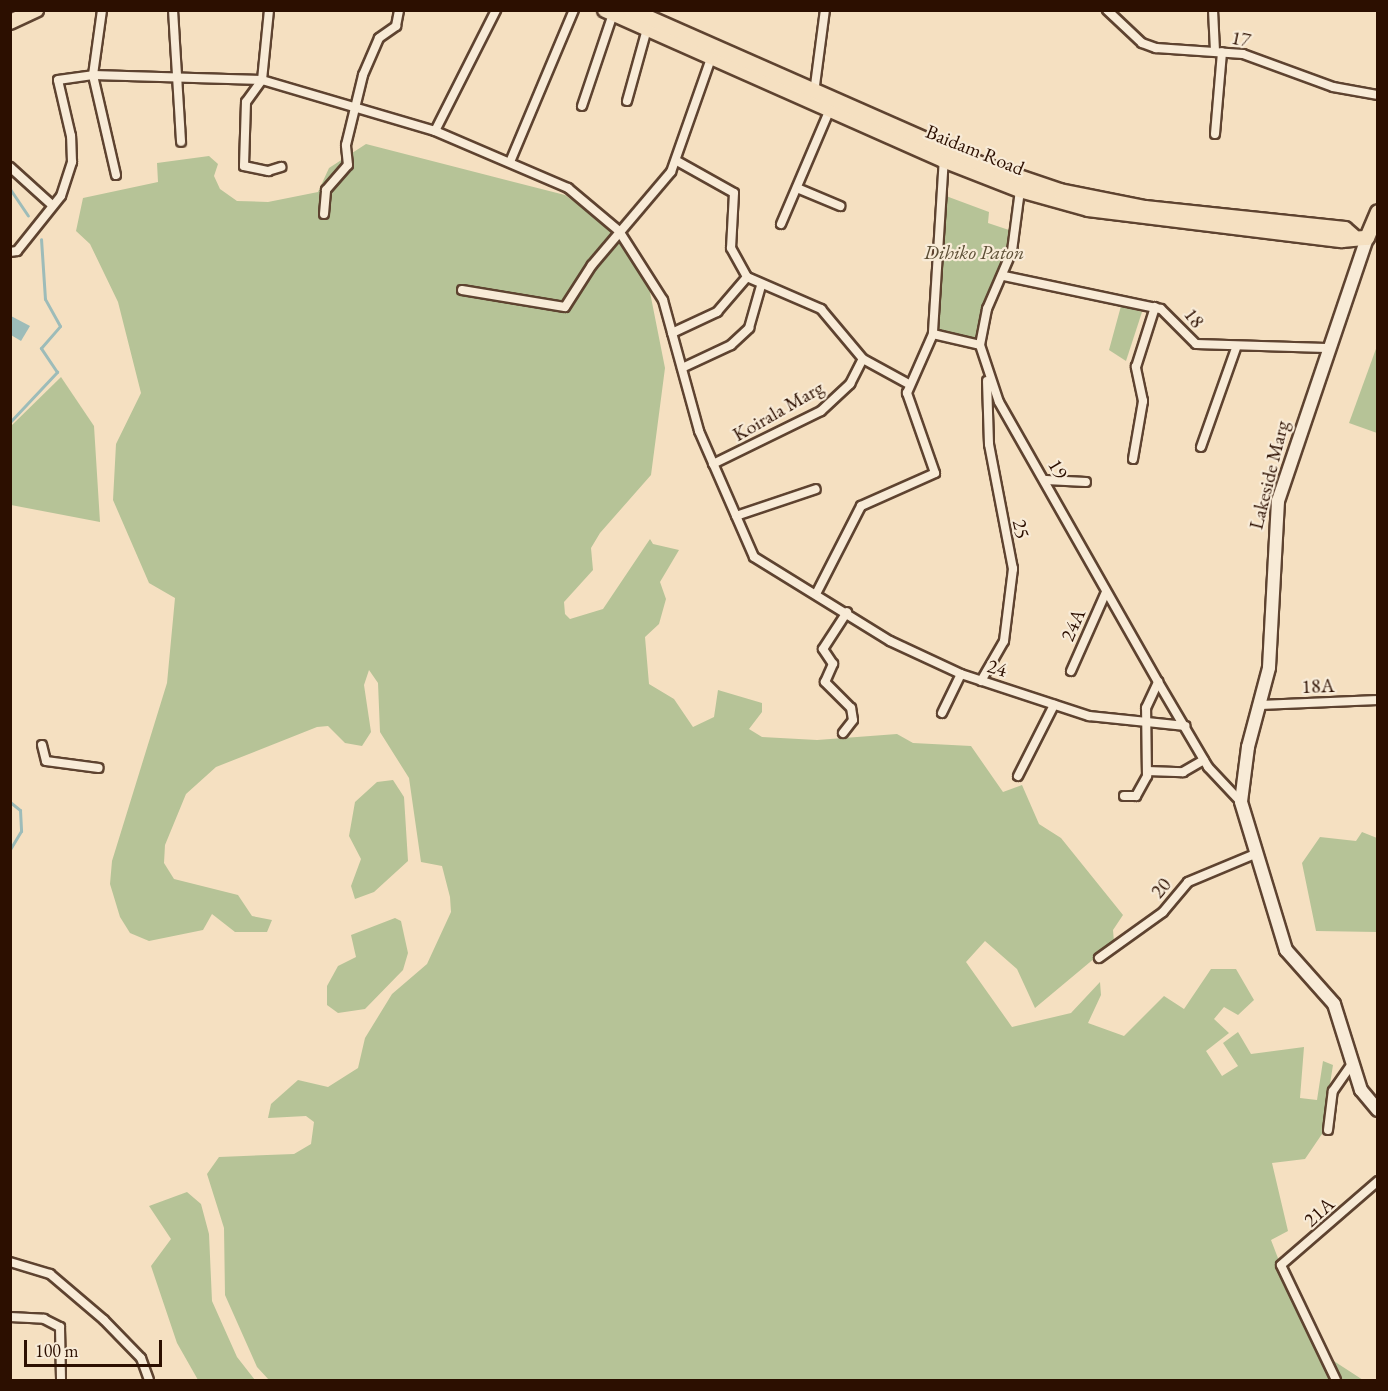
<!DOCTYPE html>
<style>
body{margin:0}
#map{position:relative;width:1388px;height:1391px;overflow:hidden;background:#f5e0c1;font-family:"EB Garamond",serif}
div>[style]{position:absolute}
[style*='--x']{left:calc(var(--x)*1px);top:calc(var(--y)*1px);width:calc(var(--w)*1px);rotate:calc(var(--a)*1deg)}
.green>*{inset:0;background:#b6c397}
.water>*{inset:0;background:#9dbcb9}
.stream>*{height:3px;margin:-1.5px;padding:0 1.5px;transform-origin:1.5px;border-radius:1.5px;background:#9dbcb9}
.roads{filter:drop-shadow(2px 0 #5e4330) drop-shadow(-2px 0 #5e4330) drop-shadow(0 2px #5e4330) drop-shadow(0 -2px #5e4330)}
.minor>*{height:8px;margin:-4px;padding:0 4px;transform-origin:4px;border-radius:4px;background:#f8ebd7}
.secondary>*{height:12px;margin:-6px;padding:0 6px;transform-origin:6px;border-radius:6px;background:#f8ebd7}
.primary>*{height:14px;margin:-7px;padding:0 7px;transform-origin:7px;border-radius:7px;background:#f5e0c1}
span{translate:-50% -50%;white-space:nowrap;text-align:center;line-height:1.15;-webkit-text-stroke:4.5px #f8ebd7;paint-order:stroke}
.street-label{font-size:20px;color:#2c0f00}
.park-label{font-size:20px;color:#5c4e35;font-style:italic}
.frame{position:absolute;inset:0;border:12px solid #2c0f00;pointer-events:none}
.scale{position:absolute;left:24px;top:1340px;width:138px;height:27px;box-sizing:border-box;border:3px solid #2c0f00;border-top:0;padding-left:8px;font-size:18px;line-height:21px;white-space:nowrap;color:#2c0f00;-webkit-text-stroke:4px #f8ebd7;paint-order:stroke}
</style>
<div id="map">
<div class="green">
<i style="clip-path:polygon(366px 144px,565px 195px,605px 224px,646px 272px,665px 368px,651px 475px,600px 533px,591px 548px,593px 570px,564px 602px,565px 614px,570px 619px,603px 609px,650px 539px,653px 544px,679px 550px,660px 582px,666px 599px,659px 624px,645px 637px,649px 684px,674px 699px,693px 727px,714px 717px,718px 690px,762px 703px,762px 712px,749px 729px,762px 737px,817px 740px,897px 734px,913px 743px,971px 746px,1003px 792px,1022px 785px,1039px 824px,1061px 838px,1123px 915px,1113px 930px,1114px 942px,1035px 1008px,1017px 969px,985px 941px,966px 962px,1012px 1027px,1071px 1013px,1100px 982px,1101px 995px,1088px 1023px,1124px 1036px,1164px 996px,1184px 1009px,1211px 969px,1236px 969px,1254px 1000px,1238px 1015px,1224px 1007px,1214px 1019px,1229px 1033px,1206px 1051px,1222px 1076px,1238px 1066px,1223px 1043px,1238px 1032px,1251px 1054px,1304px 1047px,1300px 1098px,1317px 1100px,1323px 1061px,1333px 1065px,1322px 1134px,1305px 1159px,1272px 1163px,1288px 1231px,1271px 1240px,1296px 1305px,1317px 1329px,1323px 1354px,1363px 1380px,269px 1380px,257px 1367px,225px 1295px,224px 1228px,207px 1174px,219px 1157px,294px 1154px,311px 1144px,314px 1122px,306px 1116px,268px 1118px,271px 1104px,298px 1080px,328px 1087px,358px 1068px,365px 1038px,392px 994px,427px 964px,451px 912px,450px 897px,442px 866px,421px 862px,409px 778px,380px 732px,378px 683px,369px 670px,364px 685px,371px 732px,362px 746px,345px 743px,328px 726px,317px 727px,216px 767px,186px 794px,165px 845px,164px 863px,174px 879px,238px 895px,252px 916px,272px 920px,267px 932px,235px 932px,212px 914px,203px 930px,149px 941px,130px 933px,120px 917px,110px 884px,112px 861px,167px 683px,175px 598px,149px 583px,113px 500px,116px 444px,141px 393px,118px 302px,90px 244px,76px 231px,83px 198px,158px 182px,157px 163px,209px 156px,218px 164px,214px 176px,220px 189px,237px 201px,268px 202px,318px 192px,329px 168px)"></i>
<i style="clip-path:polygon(946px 196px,989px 212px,988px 223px,1012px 231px,976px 340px,935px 330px)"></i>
<i style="clip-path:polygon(1121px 306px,1142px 312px,1126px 361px,1109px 350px)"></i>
<i style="clip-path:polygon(1377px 346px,1377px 433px,1349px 423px)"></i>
<i style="clip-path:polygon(61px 377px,94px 426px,100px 522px,11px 505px,11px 426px)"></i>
<i style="clip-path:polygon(393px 780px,404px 797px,408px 861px,374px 892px,355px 899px,351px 886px,361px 859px,349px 836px,355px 802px,377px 782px)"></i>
<i style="clip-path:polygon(1362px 832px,1377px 838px,1377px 932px,1316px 931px,1302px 863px,1320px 837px,1356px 841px)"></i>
<i style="clip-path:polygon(395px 918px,401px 921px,408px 953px,403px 970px,365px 1009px,338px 1013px,327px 1005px,327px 986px,338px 966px,356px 957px,351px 935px)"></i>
<i style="clip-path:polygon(187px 1192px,201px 1204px,209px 1234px,212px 1301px,237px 1357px,255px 1380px,198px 1380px,177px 1343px,151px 1266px,171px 1239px,149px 1206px)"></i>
</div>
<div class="water">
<i style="clip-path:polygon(11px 316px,30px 326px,21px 341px,11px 335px)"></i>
</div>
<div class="stream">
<i style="--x:10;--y:189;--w:32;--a:56"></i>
<i style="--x:10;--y:422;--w:69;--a:-46.8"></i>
<i style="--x:57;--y:372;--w:29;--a:-124"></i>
<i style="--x:41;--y:348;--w:29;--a:-49"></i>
<i style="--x:60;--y:326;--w:31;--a:-119"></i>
<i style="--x:45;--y:299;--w:60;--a:-93.8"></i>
<i style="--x:10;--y:802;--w:13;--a:39"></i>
<i style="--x:20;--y:810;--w:21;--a:87"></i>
<i style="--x:21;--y:831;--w:21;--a:121"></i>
</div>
<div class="roads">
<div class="minor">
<i style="--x:173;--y:10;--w:132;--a:86.5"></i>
<i style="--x:269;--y:10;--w:70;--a:95.7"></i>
<i style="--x:262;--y:80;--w:27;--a:126"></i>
<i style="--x:246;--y:102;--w:64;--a:91.8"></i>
<i style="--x:244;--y:166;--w:25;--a:12"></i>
<i style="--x:268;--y:171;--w:14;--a:-17"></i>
<i style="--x:1107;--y:10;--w:48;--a:43.3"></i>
<i style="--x:1142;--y:43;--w:15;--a:20"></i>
<i style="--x:1156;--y:48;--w:87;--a:3.9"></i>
<i style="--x:1243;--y:54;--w:96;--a:20.1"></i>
<i style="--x:1333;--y:87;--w:46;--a:10.1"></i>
<i style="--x:1213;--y:10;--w:41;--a:87.2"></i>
<i style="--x:814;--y:93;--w:84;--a:-82.5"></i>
<i style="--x:627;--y:101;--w:75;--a:-74.5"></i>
<i style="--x:582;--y:106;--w:97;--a:-71.4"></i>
<i style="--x:435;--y:131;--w:136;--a:-63.2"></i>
<i style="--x:1215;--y:134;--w:82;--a:-85.1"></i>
<i style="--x:944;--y:157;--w:177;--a:93.6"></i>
<i style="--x:933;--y:334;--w:48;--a:13.2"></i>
<i style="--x:980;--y:345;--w:60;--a:71.6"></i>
<i style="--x:999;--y:402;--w:322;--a:60.4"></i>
<i style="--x:1158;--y:682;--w:99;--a:59.5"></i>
<i style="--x:1208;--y:767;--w:48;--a:46.7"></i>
<i style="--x:677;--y:161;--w:65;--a:29.3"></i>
<i style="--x:734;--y:193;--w:55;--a:93.1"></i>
<i style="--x:731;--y:248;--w:33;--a:61"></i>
<i style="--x:747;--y:277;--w:81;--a:23.4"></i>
<i style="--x:821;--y:309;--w:65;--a:50"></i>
<i style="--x:863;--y:359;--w:50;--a:28.6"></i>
<i style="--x:510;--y:162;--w:165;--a:-67.2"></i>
<i style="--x:10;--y:167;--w:57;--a:42.1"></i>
<i style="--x:116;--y:175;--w:103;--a:-103"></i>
<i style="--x:93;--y:75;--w:169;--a:1.7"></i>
<i style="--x:262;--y:80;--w:180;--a:16.4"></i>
<i style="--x:435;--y:131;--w:145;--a:23.2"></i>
<i style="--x:568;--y:188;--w:67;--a:40.1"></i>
<i style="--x:619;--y:231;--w:82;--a:57.5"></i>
<i style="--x:663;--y:300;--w:136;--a:74.6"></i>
<i style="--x:699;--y:431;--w:137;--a:66.4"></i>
<i style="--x:754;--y:557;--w:160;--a:31.7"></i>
<i style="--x:890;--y:641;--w:78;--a:24.9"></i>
<i style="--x:961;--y:674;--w:135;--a:18.2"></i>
<i style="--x:1089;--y:716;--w:97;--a:5.9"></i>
<i style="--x:797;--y:188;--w:47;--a:22.7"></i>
<i style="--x:324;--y:214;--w:24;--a:-85"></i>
<i style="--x:326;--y:190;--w:33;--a:-49"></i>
<i style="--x:348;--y:165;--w:20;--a:-96"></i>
<i style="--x:346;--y:145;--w:72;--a:-76.3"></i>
<i style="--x:363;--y:75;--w:40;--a:-66.6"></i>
<i style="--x:379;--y:38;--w:21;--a:-35"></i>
<i style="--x:396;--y:26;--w:16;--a:-79"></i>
<i style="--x:781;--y:224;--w:125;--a:-66.9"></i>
<i style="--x:10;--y:252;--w:7;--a:-8"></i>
<i style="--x:17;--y:251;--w:70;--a:-51.3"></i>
<i style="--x:61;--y:196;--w:36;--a:-72"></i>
<i style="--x:72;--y:162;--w:26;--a:-92"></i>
<i style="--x:71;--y:136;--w:57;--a:-103.1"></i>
<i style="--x:58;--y:80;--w:35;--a:-8"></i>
<i style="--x:93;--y:75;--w:66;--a:-82.1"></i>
<i style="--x:1004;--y:276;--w:160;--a:11.9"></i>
<i style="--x:1161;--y:309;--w:49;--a:45"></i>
<i style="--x:1196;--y:344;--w:130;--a:1.8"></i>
<i style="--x:462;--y:290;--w:104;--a:9.4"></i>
<i style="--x:565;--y:307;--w:50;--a:-57.3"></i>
<i style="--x:592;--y:265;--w:122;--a:-49.7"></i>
<i style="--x:671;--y:172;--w:126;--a:-70.6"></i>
<i style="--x:672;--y:333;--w:50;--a:-25"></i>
<i style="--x:717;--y:312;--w:46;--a:-49.4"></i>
<i style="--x:980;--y:345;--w:37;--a:-79"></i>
<i style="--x:987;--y:309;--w:63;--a:-66.7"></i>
<i style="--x:1012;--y:251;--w:62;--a:-82.5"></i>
<i style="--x:682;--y:368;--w:54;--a:-25.1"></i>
<i style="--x:731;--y:345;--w:25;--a:-43"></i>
<i style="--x:749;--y:328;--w:44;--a:-74.1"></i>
<i style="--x:1201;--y:447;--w:105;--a:-70.5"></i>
<i style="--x:1133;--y:459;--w:59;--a:-80.2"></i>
<i style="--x:1143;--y:401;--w:35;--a:-102"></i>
<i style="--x:1136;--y:367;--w:63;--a:-72.4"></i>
<i style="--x:713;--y:464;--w:120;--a:-26.1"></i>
<i style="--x:821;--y:411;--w:40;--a:-43"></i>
<i style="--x:850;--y:384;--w:28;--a:-63"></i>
<i style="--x:1046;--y:480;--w:40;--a:2.9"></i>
<i style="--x:736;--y:516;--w:84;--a:-18.6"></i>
<i style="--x:816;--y:594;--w:99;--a:-62.9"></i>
<i style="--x:861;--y:506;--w:81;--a:-24"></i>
<i style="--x:935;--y:473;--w:85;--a:-109.3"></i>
<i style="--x:907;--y:393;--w:64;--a:-66.2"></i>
<i style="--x:1071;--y:671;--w:86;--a:-66.1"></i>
<i style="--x:981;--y:681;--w:46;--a:-60.1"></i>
<i style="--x:1004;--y:641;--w:73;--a:-82.9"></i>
<i style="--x:1013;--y:569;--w:127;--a:-100.9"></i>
<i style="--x:989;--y:444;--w:63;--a:-91.8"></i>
<i style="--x:1260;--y:705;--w:118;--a:-2.4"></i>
<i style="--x:942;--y:713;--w:43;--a:-64"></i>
<i style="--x:843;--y:733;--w:16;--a:-52"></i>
<i style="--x:853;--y:720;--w:12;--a:-99"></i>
<i style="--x:851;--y:708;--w:37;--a:-135"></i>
<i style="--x:825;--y:682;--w:20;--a:-66"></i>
<i style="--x:833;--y:664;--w:18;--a:-124"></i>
<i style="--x:823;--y:649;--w:44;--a:-57"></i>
<i style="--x:42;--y:745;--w:16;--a:76"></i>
<i style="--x:46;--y:761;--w:53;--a:7.5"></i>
<i style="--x:1147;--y:771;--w:36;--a:2"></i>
<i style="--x:1183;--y:772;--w:24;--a:-30"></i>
<i style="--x:1018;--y:776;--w:80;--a:-63.1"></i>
<i style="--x:1124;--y:796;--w:12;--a:0"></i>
<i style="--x:1136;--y:796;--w:23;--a:-61"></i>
<i style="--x:1147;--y:776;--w:68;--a:-90.8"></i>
<i style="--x:1146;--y:708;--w:29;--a:-65"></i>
<i style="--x:1099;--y:958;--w:79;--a:-35.7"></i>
<i style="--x:1163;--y:912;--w:39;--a:-50"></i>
<i style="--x:1188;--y:882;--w:73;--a:-22.7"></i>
<i style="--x:1328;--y:1130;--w:39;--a:-83"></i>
<i style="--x:1333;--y:1091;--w:35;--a:-55"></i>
<i style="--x:10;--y:1262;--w:42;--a:16.7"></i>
<i style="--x:50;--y:1274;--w:71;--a:40.4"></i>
<i style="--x:104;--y:1320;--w:53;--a:45.8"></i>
<i style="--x:141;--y:1358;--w:23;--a:70"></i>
<i style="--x:10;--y:1317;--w:34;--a:3"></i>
<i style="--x:44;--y:1319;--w:18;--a:27"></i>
<i style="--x:60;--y:1327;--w:53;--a:88.9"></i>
<i style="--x:1336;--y:1380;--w:127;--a:-115.6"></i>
<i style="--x:1281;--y:1265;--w:128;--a:-40.9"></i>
</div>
<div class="secondary">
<i style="--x:1367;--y:238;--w:278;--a:108.7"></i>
<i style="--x:1278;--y:501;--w:167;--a:93.1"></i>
<i style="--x:1269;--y:668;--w:82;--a:104.9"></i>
<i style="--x:1248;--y:747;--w:55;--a:97.3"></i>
<i style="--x:1241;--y:802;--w:155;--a:73.1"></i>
<i style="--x:1286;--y:950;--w:72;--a:48.4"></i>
<i style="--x:1334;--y:1004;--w:90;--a:72.6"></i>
<i style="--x:1361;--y:1090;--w:26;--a:50"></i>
</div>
<div class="primary">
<i style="--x:605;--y:10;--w:370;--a:23.9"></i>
<i style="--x:943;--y:160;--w:83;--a:21.3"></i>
<i style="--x:1020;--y:190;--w:71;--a:15.6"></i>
<i style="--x:1088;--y:209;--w:256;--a:7"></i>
<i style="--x:1342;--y:240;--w:25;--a:-5"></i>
<i style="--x:1367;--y:238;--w:28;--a:-67"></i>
<i style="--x:631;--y:10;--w:385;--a:23.8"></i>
<i style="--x:983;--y:165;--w:81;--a:18.7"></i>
<i style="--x:1060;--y:191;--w:87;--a:11.3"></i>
<i style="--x:1145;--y:208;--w:201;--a:6"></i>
<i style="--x:1345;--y:229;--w:11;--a:41"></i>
<i style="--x:10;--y:22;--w:29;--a:-25"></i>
</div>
</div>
<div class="street-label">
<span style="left:1241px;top:39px;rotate:12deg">17</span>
<span style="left:975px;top:150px;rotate:22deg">Baidam Road</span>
<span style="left:1194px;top:318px;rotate:53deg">18</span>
<span style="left:778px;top:411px;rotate:-30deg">Koirala Marg</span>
<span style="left:1058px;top:469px;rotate:60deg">19</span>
<span style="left:1269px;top:475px;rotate:-76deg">Lakeside Marg</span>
<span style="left:1021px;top:529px;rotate:77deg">25</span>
<span style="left:1073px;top:625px;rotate:-66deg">24A</span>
<span style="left:997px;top:668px;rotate:16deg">24</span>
<span style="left:1318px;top:686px;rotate:-2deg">18A</span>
<span style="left:1161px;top:888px;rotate:-50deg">20</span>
<span style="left:1319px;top:1212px;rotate:-43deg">21A</span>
</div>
<div class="park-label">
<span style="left:974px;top:252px">Dihiko Paton</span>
</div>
<div class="frame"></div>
<div class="scale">100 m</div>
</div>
